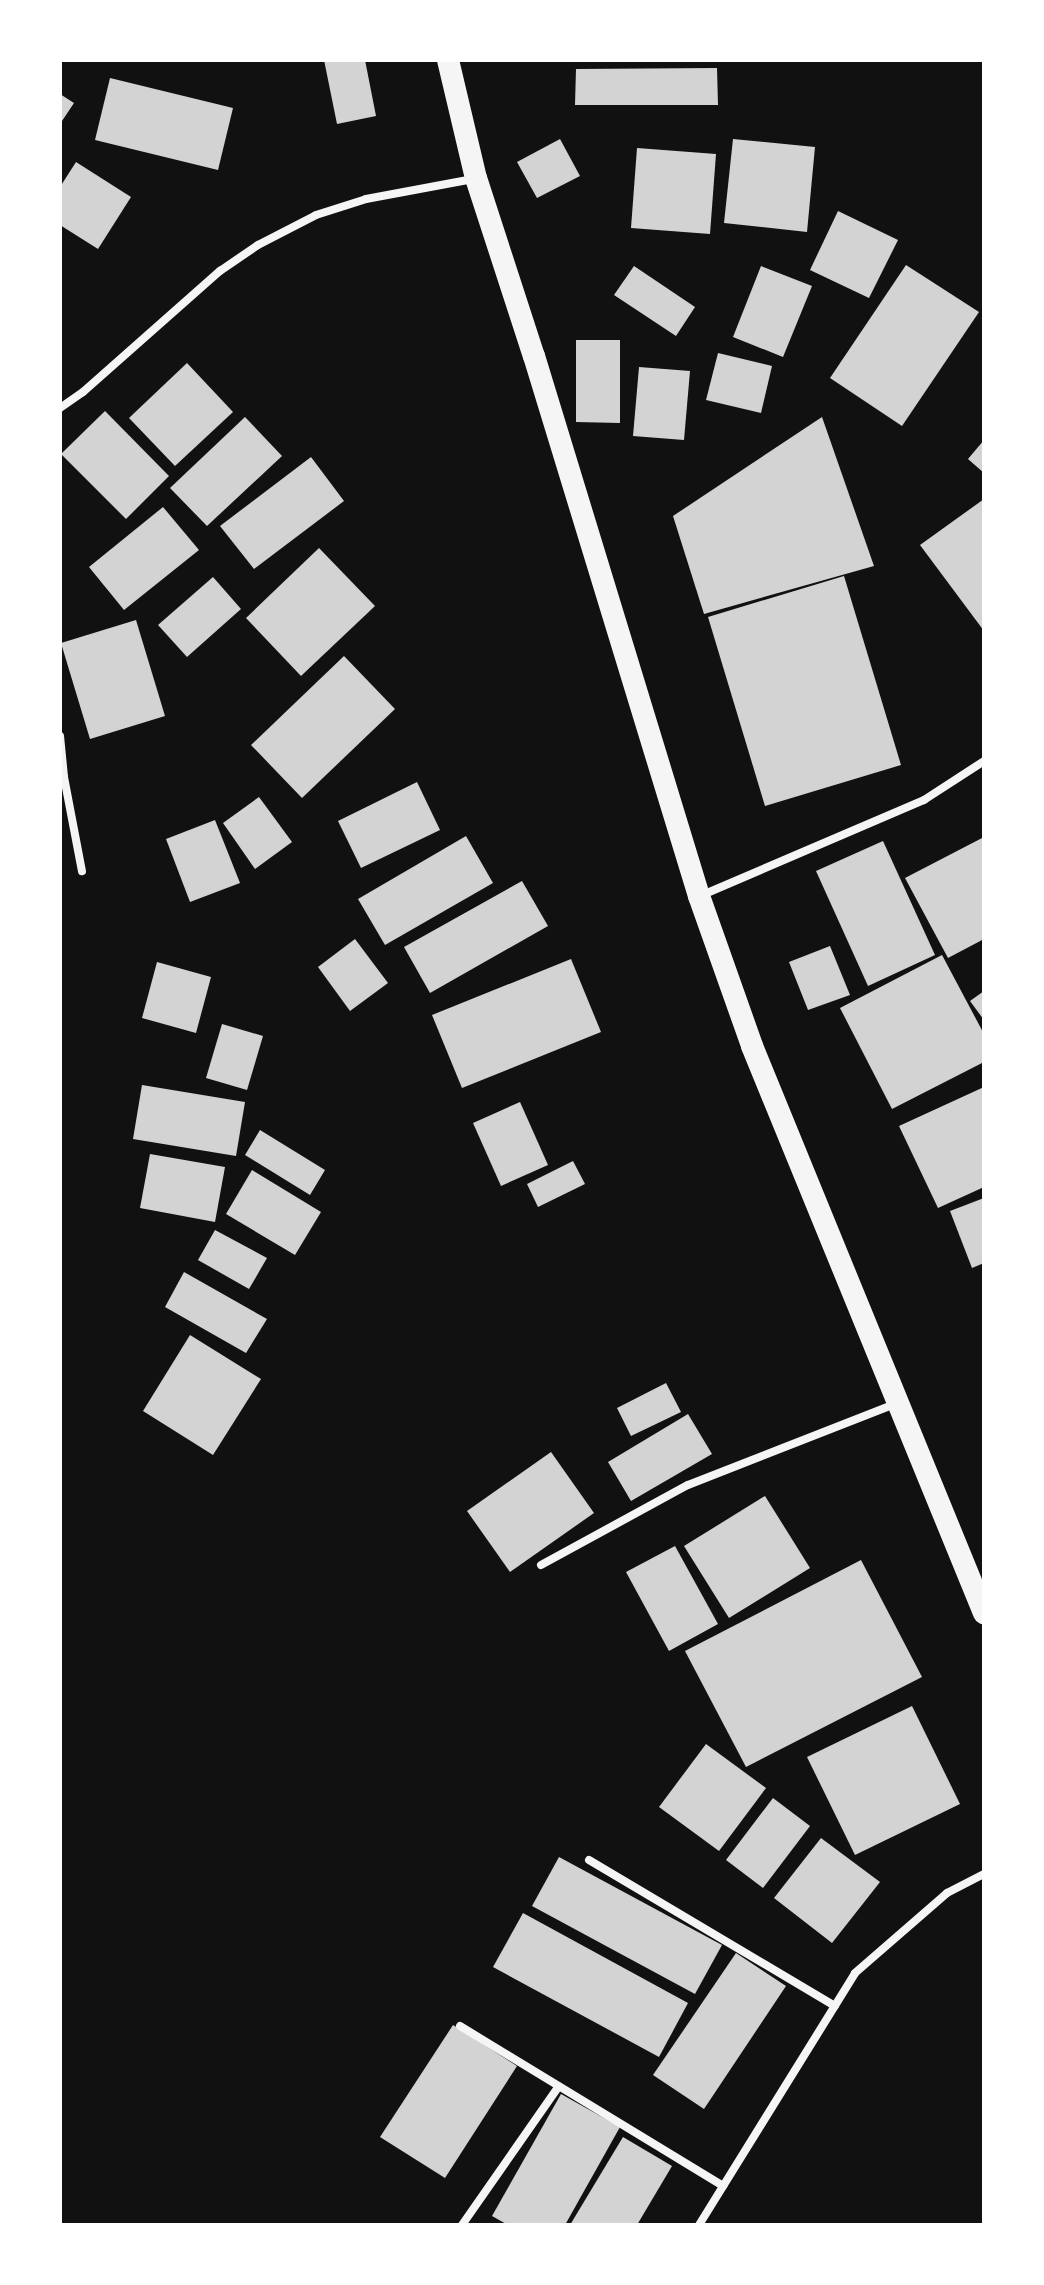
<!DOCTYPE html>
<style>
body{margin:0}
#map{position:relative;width:1044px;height:2285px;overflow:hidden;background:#111;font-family:"Times New Roman",serif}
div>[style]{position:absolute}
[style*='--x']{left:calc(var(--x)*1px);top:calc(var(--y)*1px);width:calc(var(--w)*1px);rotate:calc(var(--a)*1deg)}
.building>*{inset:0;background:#d3d3d3}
.minor>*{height:8px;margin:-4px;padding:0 4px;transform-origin:4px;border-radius:4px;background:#f5f5f5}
.trunk>*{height:22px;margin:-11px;padding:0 11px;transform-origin:11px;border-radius:11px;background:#f5f5f5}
span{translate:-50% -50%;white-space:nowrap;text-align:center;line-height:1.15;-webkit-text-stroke:8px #fff;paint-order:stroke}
.frame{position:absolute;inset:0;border:62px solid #fff;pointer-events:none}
</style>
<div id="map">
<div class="building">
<i style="clip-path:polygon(324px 60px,365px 60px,376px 116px,337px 124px)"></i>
<i style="clip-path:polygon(717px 68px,718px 105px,575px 105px,576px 69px)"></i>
<i style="clip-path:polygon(110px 78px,233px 108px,218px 170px,95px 140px)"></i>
<i style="clip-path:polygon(60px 94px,74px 103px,60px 124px)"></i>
<i style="clip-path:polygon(560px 139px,580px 176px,537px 198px,517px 162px)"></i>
<i style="clip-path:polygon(733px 139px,815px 147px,807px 232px,724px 223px)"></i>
<i style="clip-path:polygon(637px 148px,716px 154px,710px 234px,631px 228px)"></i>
<i style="clip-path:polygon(76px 162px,131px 197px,98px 249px,60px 225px,60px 187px)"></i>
<i style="clip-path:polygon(838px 211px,898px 240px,869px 298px,810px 270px)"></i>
<i style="clip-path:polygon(906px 265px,979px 312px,902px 426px,830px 378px)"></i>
<i style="clip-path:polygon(634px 266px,695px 307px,676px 336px,614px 295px)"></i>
<i style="clip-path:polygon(761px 266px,812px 286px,783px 357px,733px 337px)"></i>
<i style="clip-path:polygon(576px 340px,620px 340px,620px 423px,576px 422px)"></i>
<i style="clip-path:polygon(718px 353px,772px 366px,761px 413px,706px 400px)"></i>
<i style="clip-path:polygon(187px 363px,233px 412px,175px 466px,129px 418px)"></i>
<i style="clip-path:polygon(639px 367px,690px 371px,684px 440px,633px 436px)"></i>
<i style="clip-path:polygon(105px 411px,169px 476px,126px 519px,61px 454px)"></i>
<i style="clip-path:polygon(245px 417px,282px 456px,207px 526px,170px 488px)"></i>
<i style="clip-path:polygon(822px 417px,874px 566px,704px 614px,673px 516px)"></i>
<i style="clip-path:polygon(984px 440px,984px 473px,968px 459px)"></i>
<i style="clip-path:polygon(311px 457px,344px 501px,254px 569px,220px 526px)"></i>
<i style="clip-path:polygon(984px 499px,984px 631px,920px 545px)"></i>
<i style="clip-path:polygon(163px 507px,199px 550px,124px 610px,89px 567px)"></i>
<i style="clip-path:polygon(319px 548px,375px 606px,301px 676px,246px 618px)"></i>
<i style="clip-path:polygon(844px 576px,901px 765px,765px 806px,708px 617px)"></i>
<i style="clip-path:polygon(213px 577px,241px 609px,187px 657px,158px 625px)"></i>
<i style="clip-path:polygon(136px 620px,165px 716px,90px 739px,61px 643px)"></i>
<i style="clip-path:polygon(344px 656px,395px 709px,302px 798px,251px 745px)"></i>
<i style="clip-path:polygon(417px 782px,440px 830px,361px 868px,338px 821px)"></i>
<i style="clip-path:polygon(259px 797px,292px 842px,255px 869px,223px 823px)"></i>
<i style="clip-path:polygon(215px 820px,240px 883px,190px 902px,166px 839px)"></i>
<i style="clip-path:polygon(466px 836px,493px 883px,385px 945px,358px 899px)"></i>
<i style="clip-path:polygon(984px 837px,984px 939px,948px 958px,905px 878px)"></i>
<i style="clip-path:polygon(883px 841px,935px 955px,868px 986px,816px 871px)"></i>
<i style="clip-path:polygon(522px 881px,548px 926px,430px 993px,404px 947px)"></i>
<i style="clip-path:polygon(355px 939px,388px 983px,350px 1011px,318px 967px)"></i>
<i style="clip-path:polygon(830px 946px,850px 995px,808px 1010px,789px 962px)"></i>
<i style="clip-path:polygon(942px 955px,984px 1034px,984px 1062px,892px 1109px,840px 1008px)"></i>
<i style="clip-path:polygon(571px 959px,601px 1032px,462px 1088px,432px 1015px)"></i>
<i style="clip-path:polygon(157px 962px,211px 977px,196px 1033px,142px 1018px)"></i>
<i style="clip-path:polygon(984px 991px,984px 1020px,970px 1001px)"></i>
<i style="clip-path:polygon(222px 1024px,263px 1036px,247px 1090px,206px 1078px)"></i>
<i style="clip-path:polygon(142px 1085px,245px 1102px,236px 1156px,133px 1139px)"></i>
<i style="clip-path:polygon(984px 1087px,984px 1187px,938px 1208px,899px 1126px)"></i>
<i style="clip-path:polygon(520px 1102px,548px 1165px,501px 1186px,473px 1123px)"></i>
<i style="clip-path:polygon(260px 1130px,325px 1170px,310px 1195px,245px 1155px)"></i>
<i style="clip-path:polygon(150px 1154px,225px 1167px,215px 1222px,140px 1208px)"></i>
<i style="clip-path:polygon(573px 1161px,585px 1184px,538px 1207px,527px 1184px)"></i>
<i style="clip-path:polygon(252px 1170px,321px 1212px,295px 1255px,226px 1214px)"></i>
<i style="clip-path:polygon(984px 1198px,984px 1263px,972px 1268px,950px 1211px)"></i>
<i style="clip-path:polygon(215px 1230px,267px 1258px,249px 1289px,198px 1260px)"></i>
<i style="clip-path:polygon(184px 1272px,267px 1319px,246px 1353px,165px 1307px)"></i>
<i style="clip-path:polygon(190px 1335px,261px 1379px,213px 1455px,143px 1411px)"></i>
<i style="clip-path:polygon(666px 1383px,681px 1412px,631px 1436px,617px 1408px)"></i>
<i style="clip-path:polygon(688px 1414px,712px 1454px,631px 1501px,608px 1462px)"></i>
<i style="clip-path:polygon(551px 1452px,594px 1513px,510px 1572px,467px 1511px)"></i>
<i style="clip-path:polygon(765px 1496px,810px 1568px,729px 1618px,684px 1546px)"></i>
<i style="clip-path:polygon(675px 1546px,718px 1624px,669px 1651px,626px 1572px)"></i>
<i style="clip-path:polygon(861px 1560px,922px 1677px,746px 1767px,685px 1651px)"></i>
<i style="clip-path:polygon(912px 1706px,960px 1804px,855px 1855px,807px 1757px)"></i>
<i style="clip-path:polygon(706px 1744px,766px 1788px,719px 1851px,659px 1807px)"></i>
<i style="clip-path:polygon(773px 1798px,810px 1826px,763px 1888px,726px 1860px)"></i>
<i style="clip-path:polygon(821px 1838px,880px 1882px,832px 1943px,774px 1898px)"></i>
<i style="clip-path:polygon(559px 1857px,722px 1945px,695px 1994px,532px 1906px)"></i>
<i style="clip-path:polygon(523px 1913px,688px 2003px,659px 2057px,493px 1967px)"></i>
<i style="clip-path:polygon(736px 1953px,786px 1986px,704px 2109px,653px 2075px)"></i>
<i style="clip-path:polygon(453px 2025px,517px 2066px,445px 2178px,380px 2137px)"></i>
<i style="clip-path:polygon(561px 2094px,620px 2127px,565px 2225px,508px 2225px,492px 2216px)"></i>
<i style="clip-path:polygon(623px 2137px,672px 2166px,637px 2225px,570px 2225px)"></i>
</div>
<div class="minor">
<i style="--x:60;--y:408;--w:28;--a:-35"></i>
<i style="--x:83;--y:392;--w:183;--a:-41.5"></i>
<i style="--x:220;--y:271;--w:46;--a:-34.4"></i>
<i style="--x:258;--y:245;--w:65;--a:-27.3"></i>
<i style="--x:316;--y:215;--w:52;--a:-17.7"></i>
<i style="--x:366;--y:199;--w:109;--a:-10.6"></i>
<i style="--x:60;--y:736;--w:41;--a:84.4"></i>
<i style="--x:64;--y:777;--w:96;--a:79.2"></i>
<i style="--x:700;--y:896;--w:244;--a:-23.2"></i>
<i style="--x:924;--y:800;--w:72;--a:-33"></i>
<i style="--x:541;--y:1565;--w:167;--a:-28.6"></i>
<i style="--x:688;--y:1485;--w:225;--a:-21.4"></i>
<i style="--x:589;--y:1860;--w:286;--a:30.7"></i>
<i style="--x:460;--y:2026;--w:308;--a:31.3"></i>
<i style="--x:462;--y:2225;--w:169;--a:-55.1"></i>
<i style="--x:699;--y:2225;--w:296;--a:-58.2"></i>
<i style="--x:855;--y:1973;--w:122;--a:-41"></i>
<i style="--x:947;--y:1893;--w:42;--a:-27.2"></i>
</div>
<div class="trunk">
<i style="--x:448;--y:60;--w:121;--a:76.7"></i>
<i style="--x:476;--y:178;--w:187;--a:72"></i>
<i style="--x:534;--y:356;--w:565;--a:73.01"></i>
<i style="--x:699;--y:896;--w:159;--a:70.5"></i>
<i style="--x:752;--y:1046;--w:613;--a:67.75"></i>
</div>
<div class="frame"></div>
</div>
